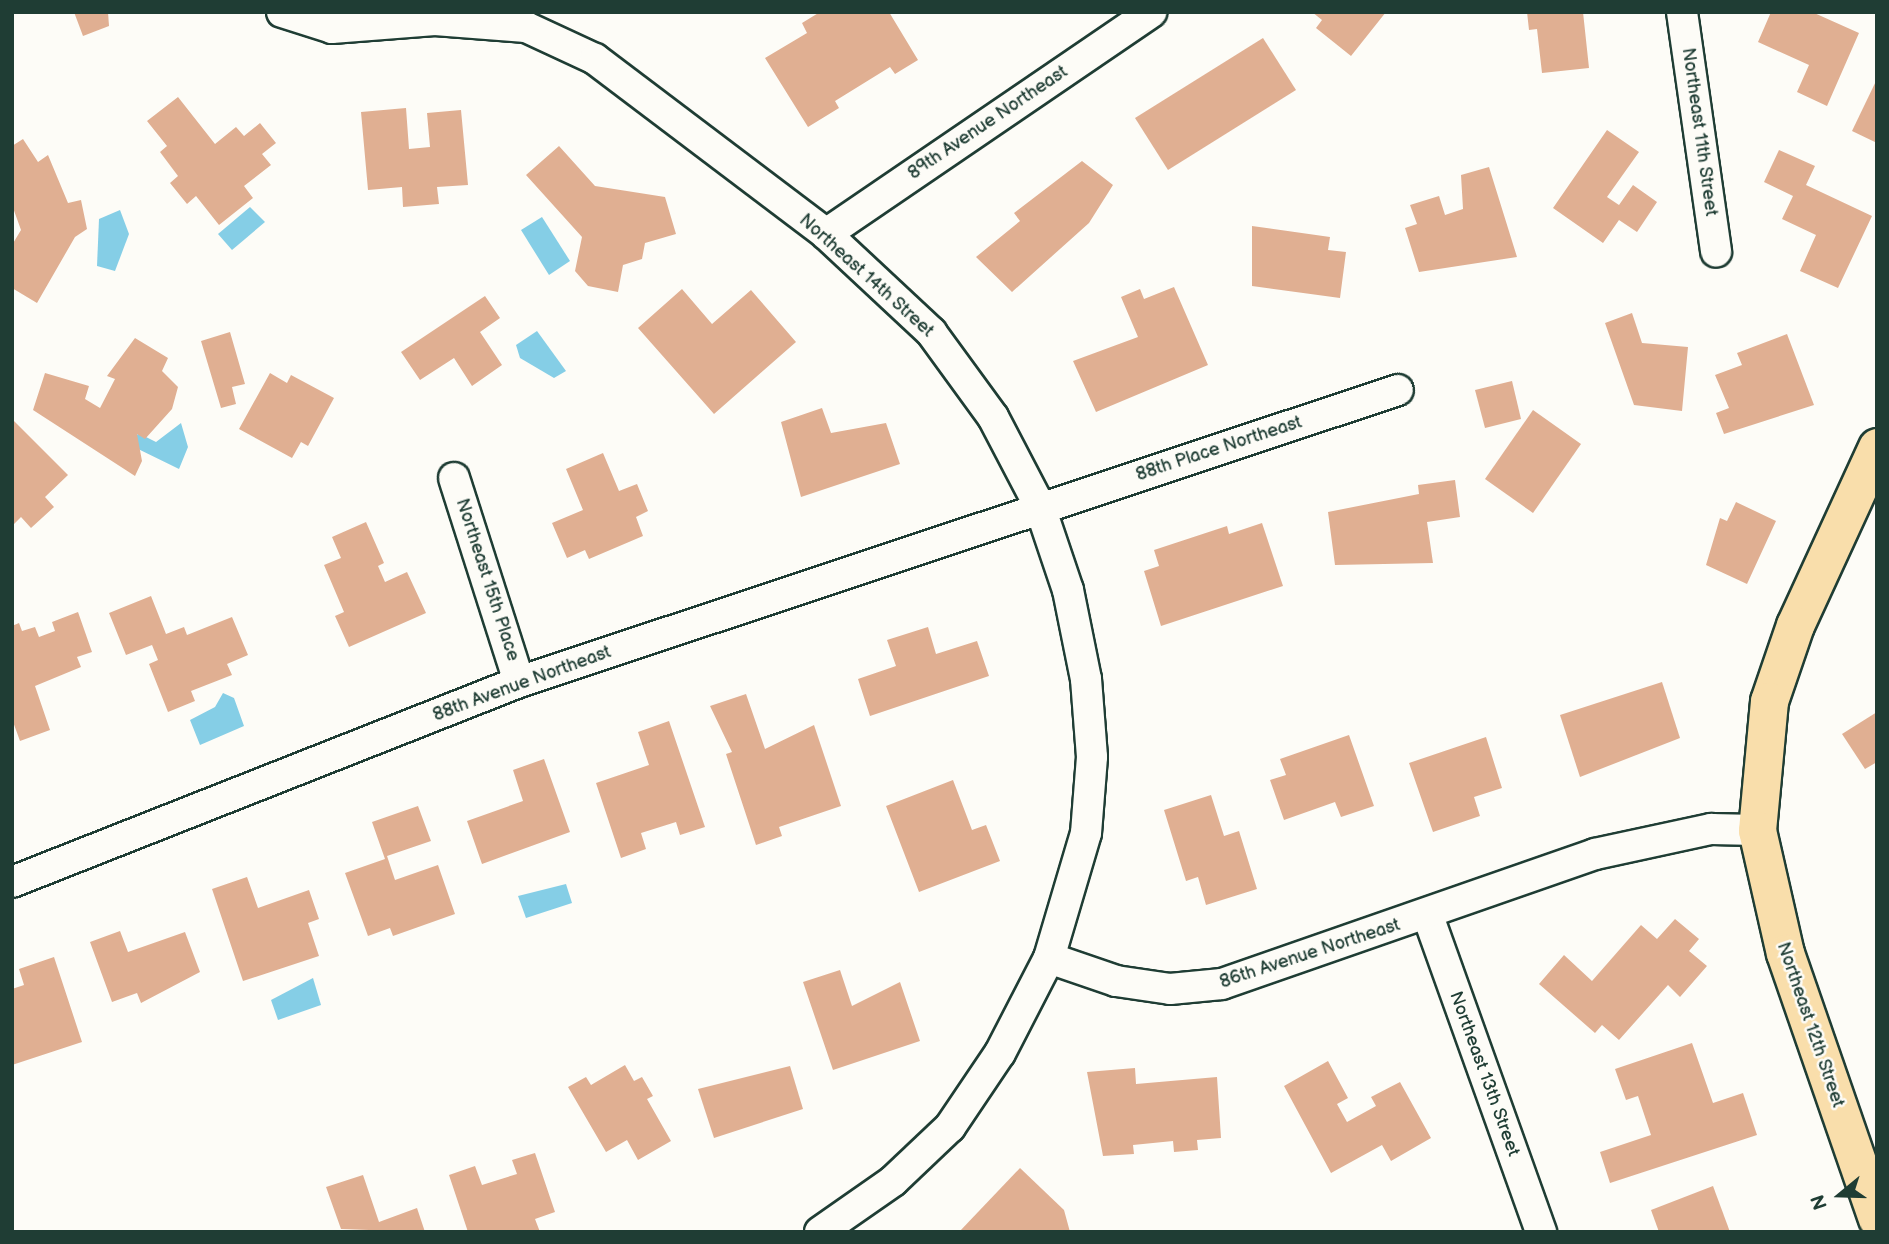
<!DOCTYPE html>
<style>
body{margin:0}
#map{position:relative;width:1889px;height:1244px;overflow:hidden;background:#fdfcf7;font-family:"Balsamiq Sans",sans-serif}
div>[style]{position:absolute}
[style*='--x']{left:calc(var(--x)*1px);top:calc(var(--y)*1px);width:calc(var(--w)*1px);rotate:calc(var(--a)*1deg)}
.water>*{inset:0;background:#85cee6}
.building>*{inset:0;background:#e0af92}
.roads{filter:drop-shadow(2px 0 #1f3d34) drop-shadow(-2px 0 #1f3d34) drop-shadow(0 2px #1f3d34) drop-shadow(0 -2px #1f3d34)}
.minor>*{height:30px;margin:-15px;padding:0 15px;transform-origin:15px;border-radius:15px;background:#fdfcf7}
.major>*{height:37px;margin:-18.5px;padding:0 18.5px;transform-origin:18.5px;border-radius:18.5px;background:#f9deab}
span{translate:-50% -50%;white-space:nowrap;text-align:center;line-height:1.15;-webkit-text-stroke:5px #fdfcf7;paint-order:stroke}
.street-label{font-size:18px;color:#1f3d34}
.frame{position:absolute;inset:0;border:14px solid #1f3d34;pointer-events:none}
.north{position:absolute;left:1805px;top:1160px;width:70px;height:70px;-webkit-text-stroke:5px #fdfcf7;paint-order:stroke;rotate:251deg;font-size:19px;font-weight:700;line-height:28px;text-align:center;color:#1f3d34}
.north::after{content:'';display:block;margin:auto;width:24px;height:32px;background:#1f3d34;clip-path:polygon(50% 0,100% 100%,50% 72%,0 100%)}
</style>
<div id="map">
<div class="water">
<i style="clip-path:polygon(250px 207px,265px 222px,232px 250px,218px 234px)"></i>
<i style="clip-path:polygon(120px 210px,129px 234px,115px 271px,97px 266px,99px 219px)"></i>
<i style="clip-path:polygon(542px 217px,570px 261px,549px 275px,521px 230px)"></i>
<i style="clip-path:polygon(537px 331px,566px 371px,554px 378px,520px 358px,516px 345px)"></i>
<i style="clip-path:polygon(181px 423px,188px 447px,179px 469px,132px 446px,138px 433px,156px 442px)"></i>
<i style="clip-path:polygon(223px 693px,234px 698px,244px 726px,200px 745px,190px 720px,215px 707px)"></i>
<i style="clip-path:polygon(566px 884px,572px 903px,526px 918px,518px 896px)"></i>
<i style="clip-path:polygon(313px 978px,321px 1005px,278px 1020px,271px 1000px)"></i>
</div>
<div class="building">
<i style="clip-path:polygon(74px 12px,108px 12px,109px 26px,83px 36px)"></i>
<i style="clip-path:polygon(820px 12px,889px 12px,918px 60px,895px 74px,890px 67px,835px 101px,839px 108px,808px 127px,765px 58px,807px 33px,802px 23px)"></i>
<i style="clip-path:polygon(1312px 12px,1386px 12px,1351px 56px,1316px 28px,1322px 20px)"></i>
<i style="clip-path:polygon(1527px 12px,1583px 12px,1589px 68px,1542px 73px,1537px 29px,1529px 30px)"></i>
<i style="clip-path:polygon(1771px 12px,1812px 12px,1859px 33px,1827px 106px,1797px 92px,1809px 65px,1758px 42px)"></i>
<i style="clip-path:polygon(1263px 38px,1296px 90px,1168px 170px,1135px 118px)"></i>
<i style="clip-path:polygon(1877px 79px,1877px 143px,1852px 131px)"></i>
<i style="clip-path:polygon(178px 97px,215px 144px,236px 127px,244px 136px,260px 123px,276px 143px,262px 154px,271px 165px,244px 186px,253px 198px,219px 225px,196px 196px,187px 204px,170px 183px,178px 176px,160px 152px,167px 146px,147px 121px)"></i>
<i style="clip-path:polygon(406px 108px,409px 149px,430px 147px,427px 113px,461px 110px,468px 185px,437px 187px,439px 204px,403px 207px,402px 187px,368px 190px,361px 112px)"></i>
<i style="clip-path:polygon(1607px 130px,1639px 152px,1607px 197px,1619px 205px,1633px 185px,1657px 202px,1637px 232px,1619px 220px,1603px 243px,1553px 208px)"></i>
<i style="clip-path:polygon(23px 139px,38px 162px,48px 155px,68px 203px,81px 200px,87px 229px,75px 237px,37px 303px,12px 288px,12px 245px,21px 230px,12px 205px,12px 146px)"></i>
<i style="clip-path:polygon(559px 146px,595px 186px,665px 197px,676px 234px,645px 243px,642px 259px,623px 265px,618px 292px,588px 286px,575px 271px,582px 237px,526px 175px)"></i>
<i style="clip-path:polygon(1779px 150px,1815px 166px,1806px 185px,1872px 216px,1838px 288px,1800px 271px,1816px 235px,1782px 219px,1793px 196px,1764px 182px)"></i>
<i style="clip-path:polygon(1082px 161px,1113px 185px,1089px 223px,1012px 292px,976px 257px,1020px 221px,1014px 213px)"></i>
<i style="clip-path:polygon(1489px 167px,1517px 257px,1419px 272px,1405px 228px,1417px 224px,1410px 205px,1439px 196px,1445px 215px,1463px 209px,1461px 175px)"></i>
<i style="clip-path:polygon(1252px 226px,1330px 237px,1328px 250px,1346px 252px,1340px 298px,1252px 286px)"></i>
<i style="clip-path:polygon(1174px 287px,1208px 365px,1096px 412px,1073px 361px,1138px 337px,1121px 297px,1140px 289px,1144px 299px)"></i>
<i style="clip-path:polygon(682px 289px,712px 324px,751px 290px,796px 342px,714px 414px,638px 328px)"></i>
<i style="clip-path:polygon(485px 296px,500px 318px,480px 332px,502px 365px,472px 386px,454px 358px,420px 380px,401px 352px)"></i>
<i style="clip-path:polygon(1632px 313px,1642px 343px,1688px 347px,1682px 411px,1634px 405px,1605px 323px)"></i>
<i style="clip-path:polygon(230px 332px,245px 384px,232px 387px,236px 404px,221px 408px,201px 341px)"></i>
<i style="clip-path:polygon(1787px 334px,1814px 405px,1724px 434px,1716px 413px,1729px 408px,1715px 375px,1742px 365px,1737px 353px)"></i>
<i style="clip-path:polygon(135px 338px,168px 358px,162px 371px,178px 387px,172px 409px,145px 439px,137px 434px,142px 461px,135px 476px,33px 410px,45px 373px,89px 386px,85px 399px,100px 408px,115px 379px,107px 376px)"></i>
<i style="clip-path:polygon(270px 373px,287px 383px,291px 375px,334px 398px,308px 446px,301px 442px,292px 458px,239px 429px)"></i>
<i style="clip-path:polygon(1512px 381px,1521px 419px,1485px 428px,1475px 390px)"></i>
<i style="clip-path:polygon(822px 408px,831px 433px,886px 423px,900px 464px,801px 497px,781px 422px)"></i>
<i style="clip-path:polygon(1533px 410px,1581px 444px,1533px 513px,1485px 479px)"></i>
<i style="clip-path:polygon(12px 419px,68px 475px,45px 497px,54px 507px,31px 528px,21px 517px,12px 526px)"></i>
<i style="clip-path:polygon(603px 453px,619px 491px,637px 484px,648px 511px,636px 517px,643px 536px,589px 559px,585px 550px,567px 558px,552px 523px,583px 510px,566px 469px)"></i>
<i style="clip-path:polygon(1455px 480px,1460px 517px,1427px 522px,1433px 563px,1335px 565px,1328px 512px,1419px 494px,1418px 485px)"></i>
<i style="clip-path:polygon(1736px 502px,1776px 521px,1747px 584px,1706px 565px,1720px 518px,1727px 521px)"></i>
<i style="clip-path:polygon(366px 522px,384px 563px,378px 566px,385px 582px,407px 572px,426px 613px,349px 647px,335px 616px,344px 612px,324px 565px,341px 558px,332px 537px)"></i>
<i style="clip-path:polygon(1262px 523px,1283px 586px,1161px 626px,1144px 571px,1159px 566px,1154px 550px,1227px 526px,1229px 534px)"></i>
<i style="clip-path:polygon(151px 596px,166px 634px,184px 627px,187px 635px,232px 617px,248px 655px,227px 664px,232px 675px,191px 691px,195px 701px,168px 712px,149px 664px,158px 660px,152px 645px,126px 655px,109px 613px)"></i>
<i style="clip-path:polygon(78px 612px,92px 652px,77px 657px,81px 667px,35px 686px,50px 730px,20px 741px,12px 719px,12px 626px,19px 623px,22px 631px,35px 627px,39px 637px,55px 631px,52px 622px)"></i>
<i style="clip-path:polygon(928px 627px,936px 654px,977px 641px,989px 676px,870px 716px,858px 679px,896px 666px,887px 640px)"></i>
<i style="clip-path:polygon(1662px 682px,1680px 738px,1580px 777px,1560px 715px)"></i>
<i style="clip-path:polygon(746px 694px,765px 749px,814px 725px,841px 806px,779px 827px,782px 836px,756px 845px,726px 754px,732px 752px,710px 706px)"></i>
<i style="clip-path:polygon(1877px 712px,1877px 762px,1865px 769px,1842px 734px)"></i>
<i style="clip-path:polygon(669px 721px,705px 827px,680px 835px,676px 822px,641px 833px,646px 849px,621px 858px,596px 783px,649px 765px,638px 732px)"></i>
<i style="clip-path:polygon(1349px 735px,1374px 806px,1341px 817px,1335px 802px,1284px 820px,1270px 780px,1286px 775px,1280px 759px)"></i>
<i style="clip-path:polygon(1486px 737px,1502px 788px,1474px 797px,1480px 816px,1433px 832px,1409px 763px)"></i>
<i style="clip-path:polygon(544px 759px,570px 832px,482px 864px,467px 821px,523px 801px,513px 770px)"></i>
<i style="clip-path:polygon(953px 780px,972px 830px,986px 825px,1000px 861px,919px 892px,886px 806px)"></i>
<i style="clip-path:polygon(1211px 795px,1224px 836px,1239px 831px,1257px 889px,1206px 905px,1198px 877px,1186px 881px,1164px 810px)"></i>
<i style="clip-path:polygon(418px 806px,431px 841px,387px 856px,395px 880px,438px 865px,455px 914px,393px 936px,390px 928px,368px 936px,345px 873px,385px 859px,372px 822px)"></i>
<i style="clip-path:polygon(247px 877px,258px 908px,309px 890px,319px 919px,308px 923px,319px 956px,243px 981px,212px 889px)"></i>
<i style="clip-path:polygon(1675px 919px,1699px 939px,1689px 951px,1707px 966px,1680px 997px,1668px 985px,1619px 1040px,1602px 1025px,1595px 1033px,1539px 984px,1564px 955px,1592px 981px,1641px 925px,1657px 939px)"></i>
<i style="clip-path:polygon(120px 931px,128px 952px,185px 932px,200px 972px,141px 1003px,137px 993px,112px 1002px,90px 942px)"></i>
<i style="clip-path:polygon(54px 957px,82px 1042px,12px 1065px,12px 989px,24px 985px,19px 969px)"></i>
<i style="clip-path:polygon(840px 970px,852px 1006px,900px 982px,920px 1041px,833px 1070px,803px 982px)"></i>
<i style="clip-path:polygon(1692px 1043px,1713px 1103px,1743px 1093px,1757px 1135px,1610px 1183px,1600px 1152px,1651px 1135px,1638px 1096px,1626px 1100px,1615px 1069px)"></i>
<i style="clip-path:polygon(1328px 1061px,1348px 1098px,1337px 1104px,1347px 1122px,1376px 1106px,1371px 1097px,1400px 1082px,1431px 1138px,1391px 1161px,1382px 1145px,1331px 1173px,1284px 1086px)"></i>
<i style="clip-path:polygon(625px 1065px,634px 1081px,642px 1077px,653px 1096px,647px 1099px,671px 1141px,638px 1160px,627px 1140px,606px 1152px,568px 1087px,586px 1077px,591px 1085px)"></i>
<i style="clip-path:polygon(790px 1066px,803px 1109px,714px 1138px,698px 1089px)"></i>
<i style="clip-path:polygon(1135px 1068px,1136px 1084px,1217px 1077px,1221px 1138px,1197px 1140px,1198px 1150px,1174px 1152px,1173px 1141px,1133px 1145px,1134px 1154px,1103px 1156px,1087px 1072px)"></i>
<i style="clip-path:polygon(535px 1153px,555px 1212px,535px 1219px,540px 1232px,468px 1232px,449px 1175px,475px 1166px,482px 1185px,517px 1174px,512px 1160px)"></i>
<i style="clip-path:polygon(1020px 1168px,1064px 1210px,1070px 1232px,959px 1232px)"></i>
<i style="clip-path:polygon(363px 1175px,379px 1222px,417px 1208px,425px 1232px,341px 1229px,326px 1187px)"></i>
<i style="clip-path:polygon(1713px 1186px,1730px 1232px,1659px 1232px,1651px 1210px)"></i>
</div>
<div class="roads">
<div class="minor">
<i style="--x:282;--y:12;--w:52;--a:17.7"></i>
<i style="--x:332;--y:28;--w:103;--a:-4.4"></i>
<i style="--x:435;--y:20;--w:91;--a:4.4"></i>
<i style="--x:526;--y:27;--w:76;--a:24.9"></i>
<i style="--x:595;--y:59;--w:290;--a:37.1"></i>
<i style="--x:826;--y:234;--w:144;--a:43"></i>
<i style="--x:931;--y:332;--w:105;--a:53.9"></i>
<i style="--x:993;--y:417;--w:102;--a:62.4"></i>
<i style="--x:1040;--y:507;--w:88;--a:71.4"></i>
<i style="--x:1068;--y:590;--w:91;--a:78.6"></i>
<i style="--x:1086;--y:679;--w:78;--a:85.6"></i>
<i style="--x:1092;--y:757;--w:76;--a:94.5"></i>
<i style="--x:1086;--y:833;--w:130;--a:106.5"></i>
<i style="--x:1682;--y:12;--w:242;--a:81.9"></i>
<i style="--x:826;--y:234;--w:394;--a:-34.3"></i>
<i style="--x:454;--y:478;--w:214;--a:72.3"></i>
<i style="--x:12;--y:882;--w:545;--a:-21.53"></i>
<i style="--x:519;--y:682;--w:926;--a:-18.38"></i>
<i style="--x:1428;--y:916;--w:336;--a:70.3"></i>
<i style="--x:820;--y:1232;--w:89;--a:-34.9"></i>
<i style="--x:893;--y:1181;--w:79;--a:-43.5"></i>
<i style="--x:950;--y:1127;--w:89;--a:-56"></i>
<i style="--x:1000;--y:1053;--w:107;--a:-62.7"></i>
<i style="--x:1049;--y:958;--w:71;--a:18.9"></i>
<i style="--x:1116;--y:981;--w:55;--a:8.4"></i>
<i style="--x:1170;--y:989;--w:52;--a:-5.5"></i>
<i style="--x:1222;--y:984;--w:395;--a:-19.2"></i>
<i style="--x:1595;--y:854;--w:119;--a:-12.2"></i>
<i style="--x:1711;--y:829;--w:46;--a:1.2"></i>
</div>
<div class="major">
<i style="--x:1877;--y:447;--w:196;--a:114.7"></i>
<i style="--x:1795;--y:625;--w:80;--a:108.9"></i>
<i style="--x:1769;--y:701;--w:130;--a:95.3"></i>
<i style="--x:1757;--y:830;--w:126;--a:77.2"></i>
<i style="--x:1785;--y:953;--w:281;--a:70.9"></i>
</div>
</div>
<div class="street-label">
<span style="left:988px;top:123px;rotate:-34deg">89th Avenue Northeast</span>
<span style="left:1699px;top:132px;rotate:82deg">Northeast 11th Street</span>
<span style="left:866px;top:276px;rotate:42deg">Northeast 14th Street</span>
<span style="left:1219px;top:449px;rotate:-18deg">88th Place Northeast</span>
<span style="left:487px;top:580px;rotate:72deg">Northeast 15th Place</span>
<span style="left:522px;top:684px;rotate:-20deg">88th Avenue Northeast</span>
<span style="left:1310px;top:954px;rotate:-18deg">86th Avenue Northeast</span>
<span style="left:1810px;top:1025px;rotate:71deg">Northeast 12th Street</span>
<span style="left:1484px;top:1074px;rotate:70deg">Northeast 13th Street</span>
</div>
<div class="frame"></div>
<div class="north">N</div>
</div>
